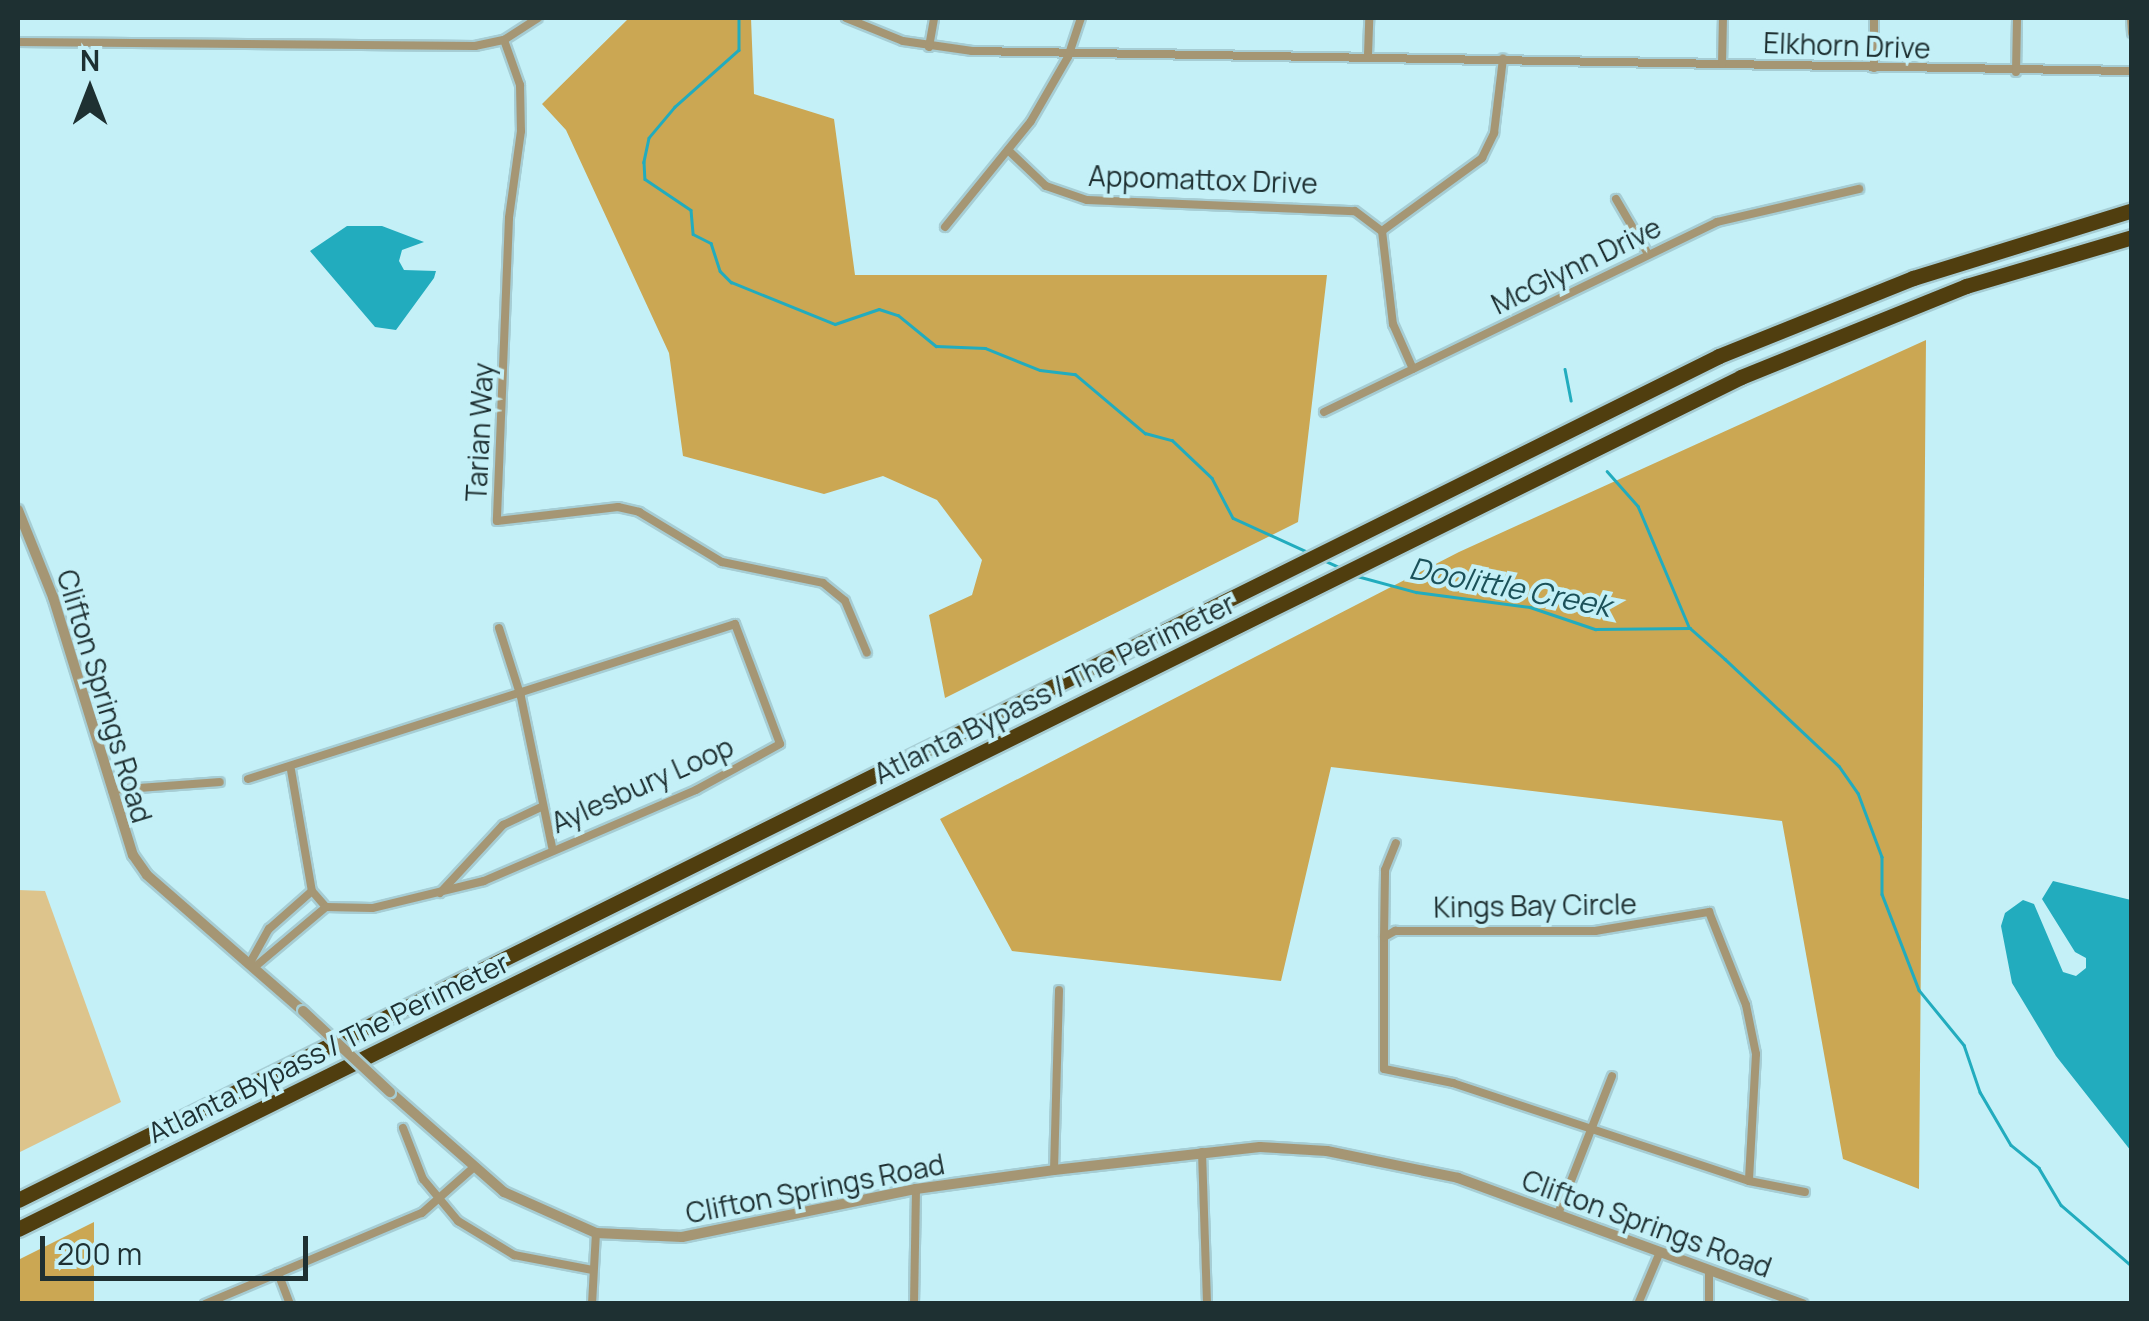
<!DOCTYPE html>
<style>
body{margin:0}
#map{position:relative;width:2149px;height:1321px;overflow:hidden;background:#c4f0f7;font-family:Manrope,sans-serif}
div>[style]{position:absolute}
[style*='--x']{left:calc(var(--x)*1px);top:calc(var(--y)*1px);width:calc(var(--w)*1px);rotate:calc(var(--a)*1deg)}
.green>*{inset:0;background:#ddc48c}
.forest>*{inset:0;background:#cba753}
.water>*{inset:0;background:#22acbe}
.stream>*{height:2.5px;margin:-1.25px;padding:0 1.25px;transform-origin:1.25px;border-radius:1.25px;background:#22acbe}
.roads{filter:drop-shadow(2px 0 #a6cdd4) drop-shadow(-2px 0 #a6cdd4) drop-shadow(0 2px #a6cdd4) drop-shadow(0 -2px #a6cdd4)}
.minor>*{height:8px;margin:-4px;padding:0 4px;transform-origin:4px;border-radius:4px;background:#a59674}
.tertiary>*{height:10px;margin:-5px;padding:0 5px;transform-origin:5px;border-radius:5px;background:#a59674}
.motorway>*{height:15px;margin:-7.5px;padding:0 7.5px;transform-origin:7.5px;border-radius:7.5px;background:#503e0f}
.bridges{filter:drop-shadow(2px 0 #a6cdd4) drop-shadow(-2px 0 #a6cdd4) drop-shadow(0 2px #a6cdd4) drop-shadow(0 -2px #a6cdd4)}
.tertiary-bridge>*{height:10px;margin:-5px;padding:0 5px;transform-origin:5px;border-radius:5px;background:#a59674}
span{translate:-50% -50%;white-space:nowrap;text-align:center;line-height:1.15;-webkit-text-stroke:8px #c4f0f7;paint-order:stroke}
.street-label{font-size:28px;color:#1e3032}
.water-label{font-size:30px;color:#1b5159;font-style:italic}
.frame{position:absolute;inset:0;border:20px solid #1e3032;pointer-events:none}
.north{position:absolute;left:40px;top:40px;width:100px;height:100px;-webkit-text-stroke:8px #c4f0f7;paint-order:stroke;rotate:0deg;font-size:28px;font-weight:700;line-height:40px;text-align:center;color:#1e3032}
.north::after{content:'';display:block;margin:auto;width:35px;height:45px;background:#1e3032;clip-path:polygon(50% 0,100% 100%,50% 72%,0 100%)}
.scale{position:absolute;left:40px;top:1236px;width:268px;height:45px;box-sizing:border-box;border:5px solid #1e3032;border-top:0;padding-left:12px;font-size:30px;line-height:35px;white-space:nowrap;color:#1e3032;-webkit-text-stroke:8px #c4f0f7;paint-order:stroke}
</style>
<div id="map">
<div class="green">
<i style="clip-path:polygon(18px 890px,45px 891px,121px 1102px,18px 1153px)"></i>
</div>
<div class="forest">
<i style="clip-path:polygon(629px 18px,751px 18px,754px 94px,834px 119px,855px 275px,1327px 275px,1298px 522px,945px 698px,929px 615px,972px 595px,982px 560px,937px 500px,883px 476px,824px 494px,683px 456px,669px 353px,566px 130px,542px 104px)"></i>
<i style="clip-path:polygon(1926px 340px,1919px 1189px,1843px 1159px,1782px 821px,1331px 767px,1281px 981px,1012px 951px,940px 819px,1459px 552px)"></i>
<i style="clip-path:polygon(94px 1222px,94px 1303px,18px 1303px,18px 1260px)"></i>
</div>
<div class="water">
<i style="clip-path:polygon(347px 226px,382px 226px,424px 242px,402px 250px,399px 261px,404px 270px,436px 271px,434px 278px,396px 330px,375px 327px,310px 251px)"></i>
<i style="clip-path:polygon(2053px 881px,2131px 900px,2131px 1151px,2056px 1056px,2012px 983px,2001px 926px,2005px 913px,2023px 900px,2034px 904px,2063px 972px,2076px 976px,2086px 968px,2086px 958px,2075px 952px,2042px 899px)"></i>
</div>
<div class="stream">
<i style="--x:739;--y:18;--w:32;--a:90"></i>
<i style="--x:739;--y:50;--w:86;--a:138.3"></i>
<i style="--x:675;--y:107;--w:40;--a:130"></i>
<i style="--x:649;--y:138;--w:25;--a:102"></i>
<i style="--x:644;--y:162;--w:17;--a:87"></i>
<i style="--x:645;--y:179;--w:55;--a:34"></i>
<i style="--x:691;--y:210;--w:24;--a:85"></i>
<i style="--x:693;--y:234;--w:20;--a:27"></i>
<i style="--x:711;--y:243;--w:29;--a:72"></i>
<i style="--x:720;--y:271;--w:16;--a:45"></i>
<i style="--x:731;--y:282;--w:112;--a:22"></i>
<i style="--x:835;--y:324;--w:46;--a:-18.8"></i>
<i style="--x:879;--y:309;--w:20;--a:18"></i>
<i style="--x:898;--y:315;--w:49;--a:39.2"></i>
<i style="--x:936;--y:346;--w:49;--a:2.3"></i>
<i style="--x:985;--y:348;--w:59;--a:21.8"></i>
<i style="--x:1040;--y:370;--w:35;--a:7"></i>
<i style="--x:1075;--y:374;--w:92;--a:40.1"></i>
<i style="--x:1145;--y:433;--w:28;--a:15"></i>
<i style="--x:1172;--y:440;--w:55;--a:43.5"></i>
<i style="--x:1212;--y:478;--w:45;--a:62.3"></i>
<i style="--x:1233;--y:518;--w:85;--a:24.4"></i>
<i style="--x:1565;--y:369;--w:32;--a:79"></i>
<i style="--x:1607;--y:471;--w:47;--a:48.5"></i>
<i style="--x:1638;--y:506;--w:131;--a:67.1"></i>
<i style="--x:1321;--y:559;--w:22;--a:24"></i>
<i style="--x:1357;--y:576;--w:61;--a:15.2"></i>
<i style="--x:1416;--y:592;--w:115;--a:7.5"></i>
<i style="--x:1530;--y:607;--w:69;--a:18.7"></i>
<i style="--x:1595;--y:629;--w:95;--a:-0.6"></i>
<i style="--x:1690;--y:628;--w:47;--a:41.5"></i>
<i style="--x:1725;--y:659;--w:156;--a:43.2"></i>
<i style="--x:1839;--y:766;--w:33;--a:55"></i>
<i style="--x:1858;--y:793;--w:68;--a:69.4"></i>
<i style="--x:1882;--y:857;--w:37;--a:90"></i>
<i style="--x:1882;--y:894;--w:103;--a:68.9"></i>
<i style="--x:1919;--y:990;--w:71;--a:50.7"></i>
<i style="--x:1964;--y:1045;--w:50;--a:71.2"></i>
<i style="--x:1980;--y:1092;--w:61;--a:59.7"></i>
<i style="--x:2011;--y:1145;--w:36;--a:39"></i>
<i style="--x:2039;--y:1168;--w:43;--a:59.3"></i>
<i style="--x:2061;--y:1205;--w:94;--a:40.7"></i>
</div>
<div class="roads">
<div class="minor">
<i style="--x:846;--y:18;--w:61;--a:22"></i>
<i style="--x:903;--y:41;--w:70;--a:8.2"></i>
<i style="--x:972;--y:51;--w:1160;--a:0.99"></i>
<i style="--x:2131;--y:18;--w:15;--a:86"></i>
<i style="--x:504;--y:40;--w:48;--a:70.4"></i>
<i style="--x:520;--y:85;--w:46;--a:88.8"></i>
<i style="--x:521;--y:131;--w:88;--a:97.9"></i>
<i style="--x:509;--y:218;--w:303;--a:92.3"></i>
<i style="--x:497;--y:521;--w:122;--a:-6.6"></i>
<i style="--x:618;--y:507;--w:22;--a:13"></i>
<i style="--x:639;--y:512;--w:97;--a:31.1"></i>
<i style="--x:722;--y:562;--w:103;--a:11.7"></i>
<i style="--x:823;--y:583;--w:28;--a:39"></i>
<i style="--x:845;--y:601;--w:56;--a:67.1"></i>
<i style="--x:18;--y:42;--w:457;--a:0.5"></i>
<i style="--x:475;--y:46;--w:30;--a:-12"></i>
<i style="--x:504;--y:40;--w:40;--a:-32.9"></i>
<i style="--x:929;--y:47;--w:29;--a:-80"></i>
<i style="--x:1368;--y:55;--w:37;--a:-88"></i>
<i style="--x:1722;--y:64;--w:46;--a:-88.8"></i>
<i style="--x:1874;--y:68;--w:50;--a:-90"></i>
<i style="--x:2016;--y:72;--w:54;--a:-88.9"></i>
<i style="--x:1008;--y:150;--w:52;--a:43.5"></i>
<i style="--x:1046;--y:186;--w:43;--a:18.9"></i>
<i style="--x:1087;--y:200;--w:268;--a:2.4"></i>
<i style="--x:1355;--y:211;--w:34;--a:37"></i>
<i style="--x:1382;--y:231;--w:94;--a:83.3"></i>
<i style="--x:1393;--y:324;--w:49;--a:66"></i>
<i style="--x:1616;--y:199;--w:64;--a:59.8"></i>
<i style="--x:945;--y:227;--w:136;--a:-50.9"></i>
<i style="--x:1031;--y:121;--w:74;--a:-60"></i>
<i style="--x:1068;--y:57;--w:41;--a:-71.6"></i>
<i style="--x:1382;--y:231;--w:124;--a:-36.1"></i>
<i style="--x:1482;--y:158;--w:28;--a:-64"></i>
<i style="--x:1494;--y:133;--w:75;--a:-83.1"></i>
<i style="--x:1324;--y:412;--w:437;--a:-25.8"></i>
<i style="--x:1717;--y:222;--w:146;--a:-13.1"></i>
<i style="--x:499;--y:628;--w:72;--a:72.3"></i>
<i style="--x:521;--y:697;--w:153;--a:78.3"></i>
<i style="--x:291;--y:770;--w:123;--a:80.2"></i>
<i style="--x:312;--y:891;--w:21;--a:49"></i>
<i style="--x:248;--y:779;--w:511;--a:-17.65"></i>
<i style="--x:735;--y:624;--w:128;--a:69.4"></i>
<i style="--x:780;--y:744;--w:96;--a:151.3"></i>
<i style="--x:696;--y:790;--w:231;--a:156.8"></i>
<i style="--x:484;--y:881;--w:115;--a:166.4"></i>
<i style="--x:372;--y:908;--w:46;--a:-178.8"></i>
<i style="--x:326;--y:907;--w:92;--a:139.9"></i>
<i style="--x:112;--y:790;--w:108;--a:-4.2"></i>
<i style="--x:440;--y:893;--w:93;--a:-47.2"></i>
<i style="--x:503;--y:825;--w:42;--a:-25.3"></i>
<i style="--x:1709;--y:912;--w:100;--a:68.3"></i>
<i style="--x:1746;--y:1005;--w:50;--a:78.5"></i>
<i style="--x:1756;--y:1054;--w:127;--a:93.2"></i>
<i style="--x:1749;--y:1181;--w:312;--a:-161.7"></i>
<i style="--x:1453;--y:1083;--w:70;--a:-168.5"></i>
<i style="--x:1384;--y:1069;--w:132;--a:-90"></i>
<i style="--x:1384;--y:937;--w:13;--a:-29"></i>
<i style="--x:1395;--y:931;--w:200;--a:0"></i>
<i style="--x:1595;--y:931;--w:116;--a:-9.5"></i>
<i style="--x:1384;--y:937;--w:67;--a:-89.1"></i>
<i style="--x:1385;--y:870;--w:29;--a:-68"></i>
<i style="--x:251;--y:961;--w:37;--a:-61"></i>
<i style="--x:269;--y:929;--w:57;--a:-41.5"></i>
<i style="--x:403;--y:1128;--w:55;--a:68.6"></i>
<i style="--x:423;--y:1179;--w:55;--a:50.2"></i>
<i style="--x:458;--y:1221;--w:66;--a:31.3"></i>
<i style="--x:514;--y:1255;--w:80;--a:10.8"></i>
<i style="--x:1202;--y:1152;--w:152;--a:88.1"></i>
<i style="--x:1054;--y:1170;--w:180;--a:-88.4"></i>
<i style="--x:1749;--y:1181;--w:57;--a:11.1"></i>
<i style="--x:1558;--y:1214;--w:148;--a:-68.6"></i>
<i style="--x:1709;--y:1270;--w:34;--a:90"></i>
<i style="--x:278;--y:1273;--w:33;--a:69"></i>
<i style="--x:205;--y:1304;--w:235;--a:-22.8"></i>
<i style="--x:422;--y:1213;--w:68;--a:-41.4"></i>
<i style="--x:592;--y:1304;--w:71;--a:-86.8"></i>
<i style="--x:914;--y:1304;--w:115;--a:-89"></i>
<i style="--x:1638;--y:1304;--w:56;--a:-67.1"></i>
</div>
<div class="tertiary">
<i style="--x:18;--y:510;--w:94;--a:68.1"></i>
<i style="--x:53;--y:597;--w:270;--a:72.8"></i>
<i style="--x:133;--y:855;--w:24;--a:55"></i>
<i style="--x:147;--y:875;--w:207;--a:41.1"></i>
<i style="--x:390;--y:1092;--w:152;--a:41.3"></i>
<i style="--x:504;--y:1192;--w:101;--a:24"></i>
<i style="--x:596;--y:1233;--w:86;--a:2.7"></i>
<i style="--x:682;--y:1237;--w:239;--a:-11.6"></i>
<i style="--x:916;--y:1189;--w:139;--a:-7.8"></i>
<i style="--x:1054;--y:1170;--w:207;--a:-6.4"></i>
<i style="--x:1260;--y:1147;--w:67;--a:3.4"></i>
<i style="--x:1327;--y:1151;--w:134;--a:11.6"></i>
<i style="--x:1458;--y:1178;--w:367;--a:20.1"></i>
</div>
<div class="motorway">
<i style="--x:18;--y:1200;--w:1899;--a:-26.39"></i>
<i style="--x:1719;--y:356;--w:209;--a:-21.9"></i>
<i style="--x:1913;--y:278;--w:229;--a:-17.2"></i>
<i style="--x:18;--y:1229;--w:1922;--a:-26.31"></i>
<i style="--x:1741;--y:377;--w:243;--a:-22"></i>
<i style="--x:1966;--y:286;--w:173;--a:-16.4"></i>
</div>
</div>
<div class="bridges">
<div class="tertiary-bridge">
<i style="--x:303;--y:1011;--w:119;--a:43"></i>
</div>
</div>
<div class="street-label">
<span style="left:1847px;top:45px;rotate:2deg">Elkhorn Drive</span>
<span style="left:1203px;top:179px;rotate:2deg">Appomattox Drive</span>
<span style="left:1576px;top:265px;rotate:-26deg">McGlynn Drive</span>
<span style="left:479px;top:432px;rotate:-87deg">Tarian Way</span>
<span style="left:1054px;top:688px;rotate:-26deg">Atlanta Bypass / The Perimeter</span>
<span style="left:105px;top:696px;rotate:73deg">Clifton Springs Road</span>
<span style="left:642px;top:784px;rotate:-24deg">Aylesbury Loop</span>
<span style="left:1535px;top:905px;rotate:-1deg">Kings Bay Circle</span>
<span style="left:328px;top:1047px;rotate:-26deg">Atlanta Bypass / The Perimeter</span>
<span style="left:815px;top:1188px;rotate:-11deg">Clifton Springs Road</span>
<span style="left:1647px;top:1223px;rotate:20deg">Clifton Springs Road</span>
</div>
<div class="water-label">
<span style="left:1510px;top:587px;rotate:11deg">Doolittle Creek</span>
</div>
<div class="frame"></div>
<div class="north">N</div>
<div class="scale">200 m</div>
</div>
